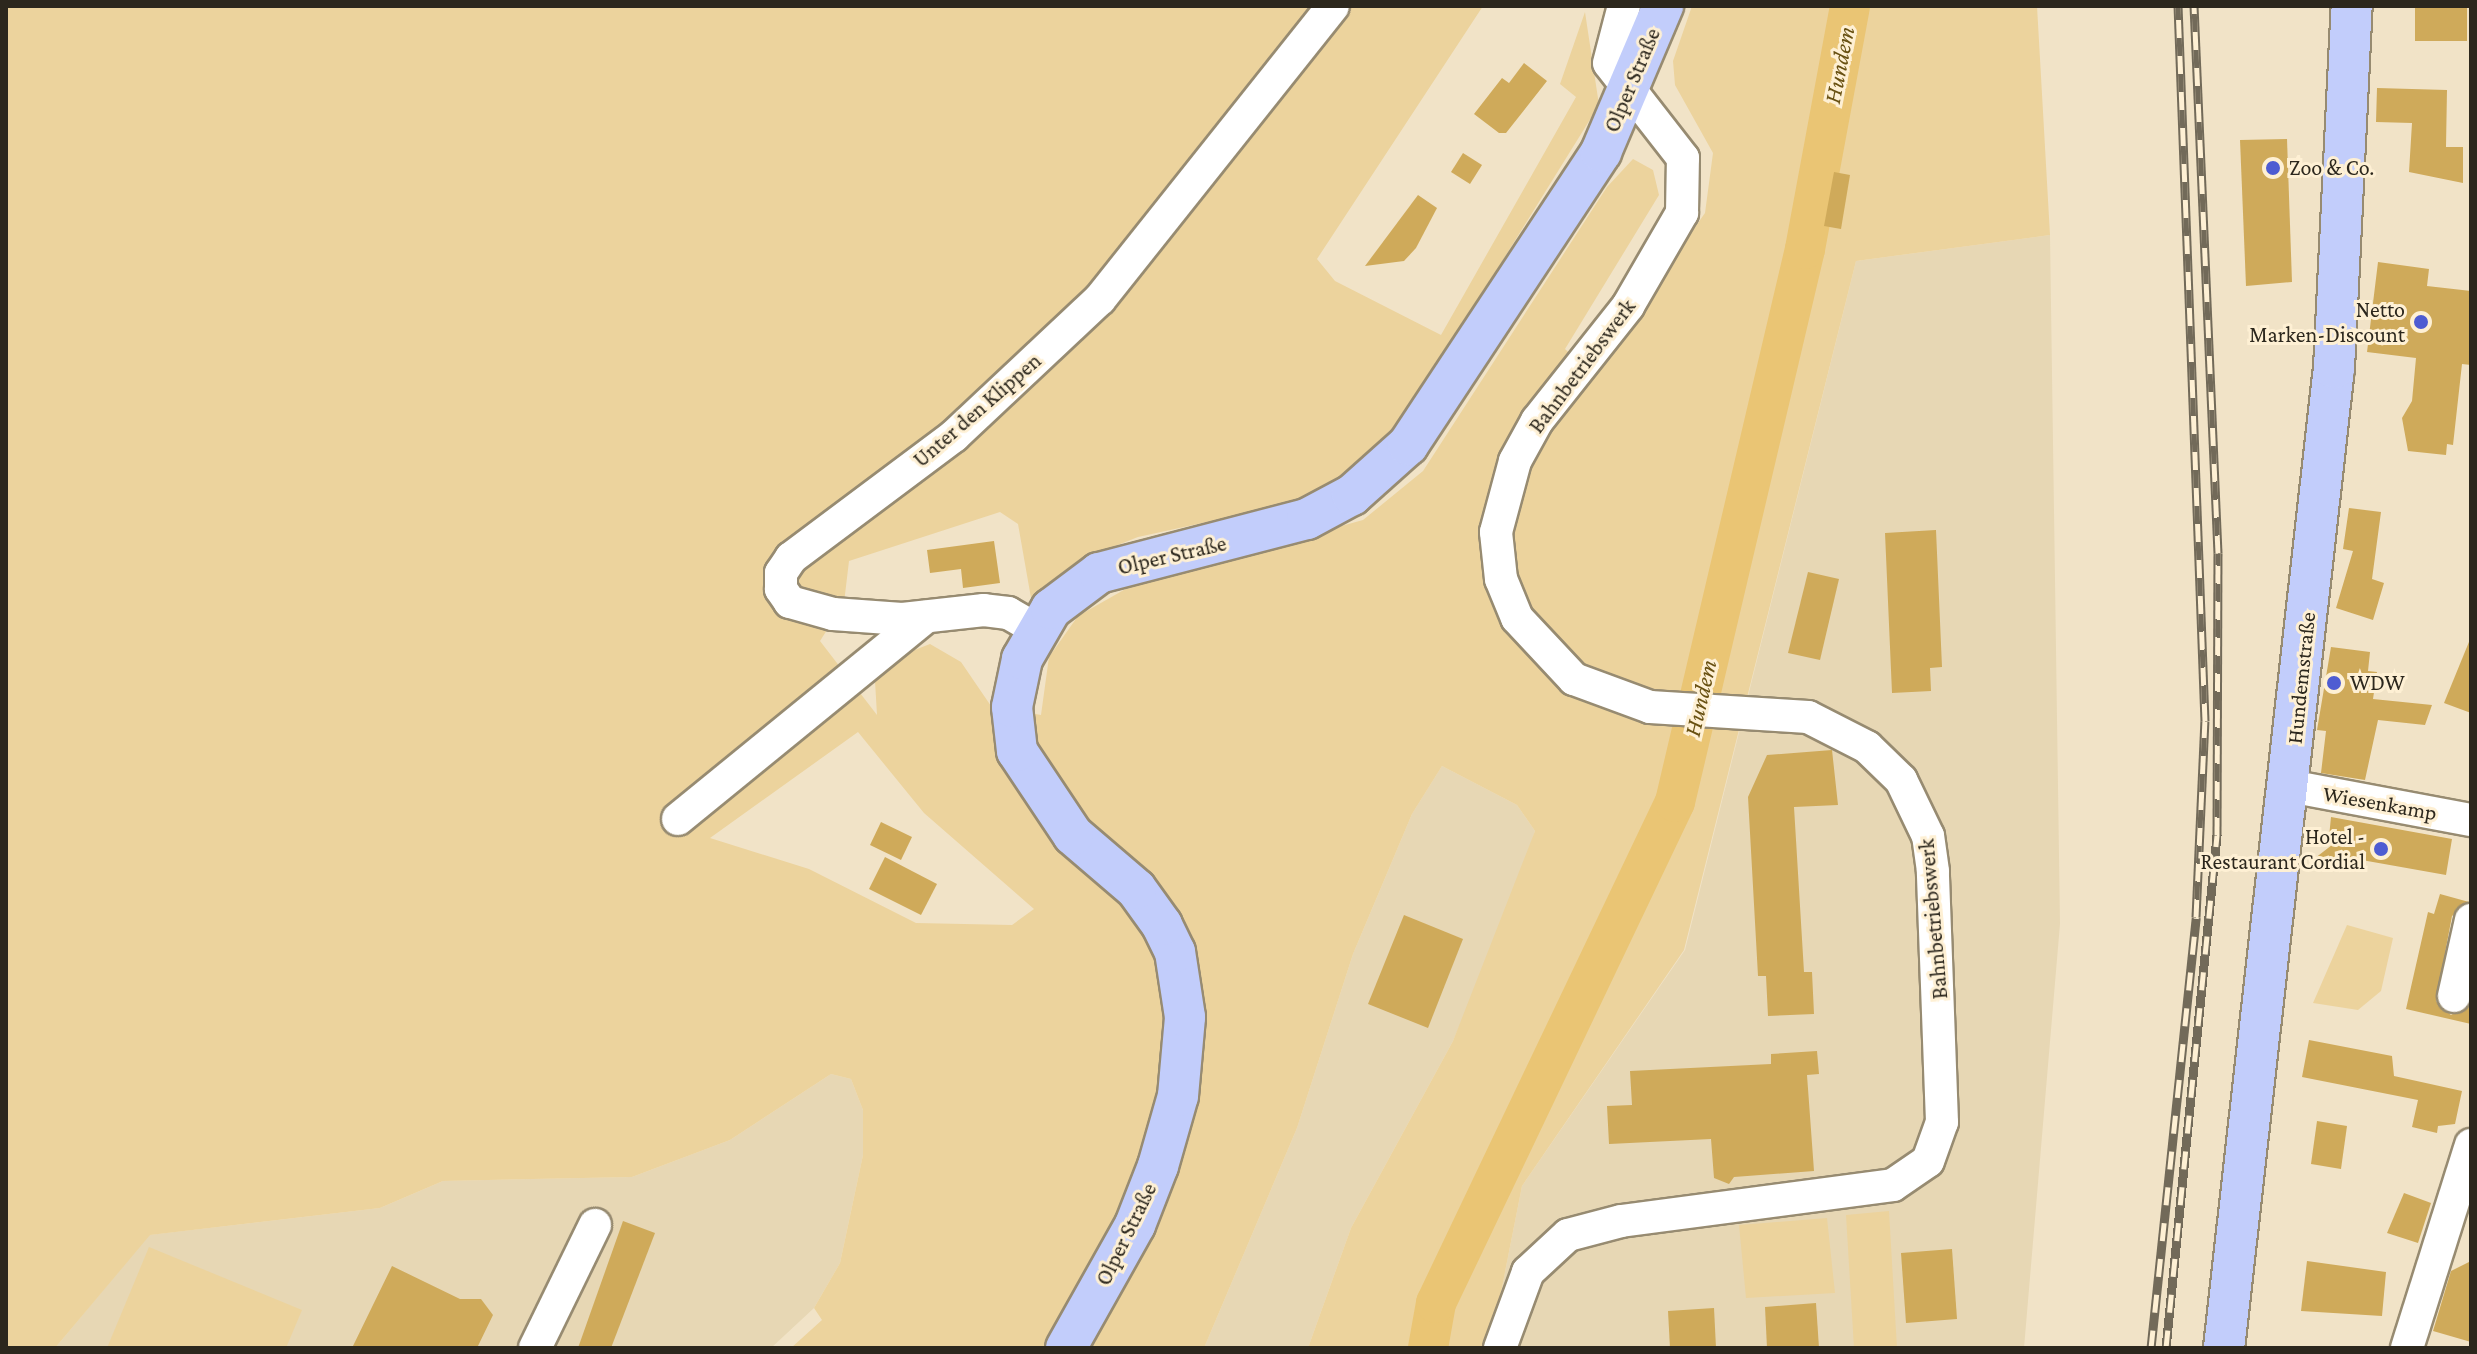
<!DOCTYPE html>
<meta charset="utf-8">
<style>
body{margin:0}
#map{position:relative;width:2477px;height:1354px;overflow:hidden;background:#f1e3c7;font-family:"Crimson Pro",serif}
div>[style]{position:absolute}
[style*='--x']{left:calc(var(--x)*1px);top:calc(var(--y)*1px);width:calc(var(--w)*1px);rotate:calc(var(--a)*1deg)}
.built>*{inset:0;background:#e7d7b4}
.green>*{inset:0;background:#ecd39d}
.river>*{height:40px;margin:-20px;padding:0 20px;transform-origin:20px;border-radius:20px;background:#eac574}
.building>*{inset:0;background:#cfaa5a}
.roads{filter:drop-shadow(2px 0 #978b71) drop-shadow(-2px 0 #978b71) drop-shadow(0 2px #978b71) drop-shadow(0 -2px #978b71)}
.minor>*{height:32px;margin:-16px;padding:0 16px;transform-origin:16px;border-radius:16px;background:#fff}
.major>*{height:40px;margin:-20px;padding:0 20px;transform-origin:20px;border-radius:20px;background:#c2cdfb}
.rail>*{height:9px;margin-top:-4.5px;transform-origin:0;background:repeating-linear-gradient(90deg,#fef0d4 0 18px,#726a59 0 36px);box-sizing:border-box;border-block:2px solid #726a59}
.dots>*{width:22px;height:22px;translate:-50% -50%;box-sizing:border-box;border:4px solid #fef0d4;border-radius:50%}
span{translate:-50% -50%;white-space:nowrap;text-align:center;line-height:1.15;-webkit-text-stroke:6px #fef0d4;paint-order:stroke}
.street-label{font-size:22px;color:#2c271d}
.poi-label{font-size:22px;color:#2c271d}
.left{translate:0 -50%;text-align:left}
.right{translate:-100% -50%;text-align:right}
.water-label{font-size:24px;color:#685011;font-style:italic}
.frame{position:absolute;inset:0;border:8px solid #2c271d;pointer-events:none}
</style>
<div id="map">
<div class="built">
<i style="clip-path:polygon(2050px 235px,2060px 924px,2024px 1348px,1490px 1348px,1522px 1186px,1685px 950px,1856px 261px)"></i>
<i style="clip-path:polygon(1442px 766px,1517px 805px,1535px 831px,1514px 898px,1453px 1041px,1351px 1228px,1308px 1348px,1204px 1348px,1297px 1128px,1353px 954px,1412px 814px)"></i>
<i style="clip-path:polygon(831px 1074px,851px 1079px,863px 1110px,863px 1155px,840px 1263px,814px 1308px,771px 1348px,55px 1348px,149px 1235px,380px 1208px,443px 1181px,632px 1177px,730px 1140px)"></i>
</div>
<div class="green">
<i style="clip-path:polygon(evenodd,6px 6px,1483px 6px,1317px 259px,1335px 281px,1441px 335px,1576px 97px,1560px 84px,1585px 12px,1599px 105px,1408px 413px,1350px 470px,1294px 503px,1138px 537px,1080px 560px,1031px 598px,1018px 524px,1000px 512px,849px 561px,844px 603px,820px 641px,877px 715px,875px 681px,899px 656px,930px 644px,961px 662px,991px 706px,1041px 715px,1049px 657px,1078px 616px,1136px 583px,1363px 520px,1423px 471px,1607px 187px,1633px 159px,1653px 170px,1659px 195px,1565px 349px,1591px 374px,1705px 213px,1713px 153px,1675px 85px,1673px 61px,1692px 6px,2037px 6px,2050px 235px,1856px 261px,1684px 950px,1522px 1186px,1490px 1348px,1308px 1348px,1351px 1228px,1453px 1041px,1535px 831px,1517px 805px,1442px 766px,1412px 814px,1353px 954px,1297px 1128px,1204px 1348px,791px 1348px,822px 1320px,814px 1308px,840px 1263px,863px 1155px,863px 1110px,851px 1079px,831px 1074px,730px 1140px,632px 1177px,443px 1181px,380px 1208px,150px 1235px,55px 1348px,6px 1348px,6px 6px,858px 732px,924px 813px,1034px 909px,1012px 925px,916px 923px,809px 869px,710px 838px,858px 732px)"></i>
<i style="clip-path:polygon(2347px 925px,2393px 938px,2381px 991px,2358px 1010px,2313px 1003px)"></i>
<i style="clip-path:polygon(1889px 1211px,1897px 1348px,1854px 1348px,1846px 1215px)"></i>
<i style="clip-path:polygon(1827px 1218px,1835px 1293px,1746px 1298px,1739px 1225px)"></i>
<i style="clip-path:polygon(149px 1247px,302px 1310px,286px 1348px,107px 1348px)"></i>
</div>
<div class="river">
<i style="--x:1428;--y:1348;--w:46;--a:-79.9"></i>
<i style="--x:1436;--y:1303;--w:555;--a:-64.5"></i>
<i style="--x:1675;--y:802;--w:568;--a:-76.77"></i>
<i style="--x:1805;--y:249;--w:247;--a:-79.5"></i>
</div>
<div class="building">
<i style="clip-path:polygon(2415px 8px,2467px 8px,2467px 41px,2415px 41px)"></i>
<i style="clip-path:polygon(1524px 63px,1547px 81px,1506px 133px,1499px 133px,1474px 114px,1502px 78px,1509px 83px)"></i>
<i style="clip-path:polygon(2377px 88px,2447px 90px,2446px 147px,2463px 147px,2463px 183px,2409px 172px,2412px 123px,2376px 122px)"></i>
<i style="clip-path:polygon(2287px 139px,2292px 282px,2246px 286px,2240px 140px)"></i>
<i style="clip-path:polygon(1463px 153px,1482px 165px,1470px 184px,1451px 172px)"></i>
<i style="clip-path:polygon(1834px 172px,1850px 175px,1841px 229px,1824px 226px)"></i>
<i style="clip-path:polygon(1418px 195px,1437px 208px,1416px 248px,1404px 261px,1365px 266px)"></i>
<i style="clip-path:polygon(2378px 262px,2429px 269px,2427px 286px,2471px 291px,2471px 365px,2462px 364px,2453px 445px,2447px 444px,2446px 455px,2408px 451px,2402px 418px,2412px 401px,2416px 358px,2367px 352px)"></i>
<i style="clip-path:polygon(2349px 508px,2381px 512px,2372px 579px,2384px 583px,2373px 620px,2336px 608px,2353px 551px,2343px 549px)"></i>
<i style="clip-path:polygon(1936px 530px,1942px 667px,1930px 668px,1931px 691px,1892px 693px,1885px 533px)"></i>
<i style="clip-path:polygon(994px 541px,1000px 583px,963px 588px,961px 569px,930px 573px,927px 550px)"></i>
<i style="clip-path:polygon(1808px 572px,1839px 579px,1820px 660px,1788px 653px)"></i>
<i style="clip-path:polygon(2471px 637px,2471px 713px,2444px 703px)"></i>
<i style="clip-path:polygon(2331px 647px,2370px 652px,2368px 671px,2377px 672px,2373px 699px,2432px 705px,2425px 725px,2378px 720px,2365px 780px,2321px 773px,2326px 731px,2317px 730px)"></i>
<i style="clip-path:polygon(1832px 750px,1838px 805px,1794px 807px,1804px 972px,1812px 972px,1814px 1014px,1768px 1016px,1766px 976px,1758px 976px,1748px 797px,1767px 755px)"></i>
<i style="clip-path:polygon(2331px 817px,2452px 839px,2446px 875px,2356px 859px,2356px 867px,2310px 862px,2341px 838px,2329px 837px)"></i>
<i style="clip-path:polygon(881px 822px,912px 837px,901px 860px,870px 845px)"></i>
<i style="clip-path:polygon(885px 857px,937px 884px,921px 915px,869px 889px)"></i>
<i style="clip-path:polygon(2440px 894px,2469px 902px,2452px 916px,2436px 1001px,2451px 1015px,2471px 1003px,2471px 1024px,2406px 1009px,2428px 912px,2434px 914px)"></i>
<i style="clip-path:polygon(1404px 915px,1463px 939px,1428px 1028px,1368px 1004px)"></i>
<i style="clip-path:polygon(2309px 1040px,2392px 1056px,2394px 1076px,2462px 1091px,2455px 1124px,2438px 1126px,2437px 1133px,2412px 1127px,2418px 1100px,2302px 1077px)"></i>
<i style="clip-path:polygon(1817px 1051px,1819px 1074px,1807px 1075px,1814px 1171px,1734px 1177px,1729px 1184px,1714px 1178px,1711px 1139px,1609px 1144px,1607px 1106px,1632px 1105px,1630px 1071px,1771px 1064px,1771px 1054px)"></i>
<i style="clip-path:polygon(2317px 1121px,2347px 1126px,2341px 1169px,2311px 1164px)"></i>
<i style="clip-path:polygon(2404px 1193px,2431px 1203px,2418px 1243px,2387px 1233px)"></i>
<i style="clip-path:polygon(623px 1221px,655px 1233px,611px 1348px,578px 1348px)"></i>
<i style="clip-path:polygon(1952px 1249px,1957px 1319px,1906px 1323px,1901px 1253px)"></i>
<i style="clip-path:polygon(2307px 1261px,2386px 1272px,2382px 1316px,2301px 1311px)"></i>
<i style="clip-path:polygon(2471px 1261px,2471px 1342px,2433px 1331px,2451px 1271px)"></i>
<i style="clip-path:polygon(392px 1266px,460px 1299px,481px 1299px,493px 1315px,477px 1348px,352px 1348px)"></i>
<i style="clip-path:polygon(1816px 1303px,1819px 1348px,1767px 1348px,1765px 1307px)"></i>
<i style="clip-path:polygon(1714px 1308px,1716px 1348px,1670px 1348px,1668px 1311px)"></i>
</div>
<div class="roads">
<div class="minor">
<i style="--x:1036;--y:629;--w:32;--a:-150"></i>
<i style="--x:1008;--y:613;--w:24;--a:-173"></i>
<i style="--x:984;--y:610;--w:82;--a:173.7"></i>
<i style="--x:902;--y:619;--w:69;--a:-175.9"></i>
<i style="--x:833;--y:614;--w:45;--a:-164.4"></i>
<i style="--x:790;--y:602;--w:16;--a:-125"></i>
<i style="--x:781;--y:589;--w:16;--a:-90"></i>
<i style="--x:781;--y:573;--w:18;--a:-56"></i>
<i style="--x:791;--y:558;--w:204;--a:-36.8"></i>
<i style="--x:954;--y:436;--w:200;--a:-43.2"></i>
<i style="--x:1100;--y:299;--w:374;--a:-51.5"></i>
<i style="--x:2289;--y:786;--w:185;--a:10.6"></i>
<i style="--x:678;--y:819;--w:320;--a:-39.2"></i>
<i style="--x:2454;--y:996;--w:78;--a:-77.4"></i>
<i style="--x:535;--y:1348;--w:137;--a:-64"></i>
<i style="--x:1500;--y:1348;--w:81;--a:-69.8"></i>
<i style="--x:1528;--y:1272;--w:54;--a:-42.8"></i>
<i style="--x:1568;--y:1235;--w:55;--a:-14.8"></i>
<i style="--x:1621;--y:1221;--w:274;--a:-7.5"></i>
<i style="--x:1893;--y:1185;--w:42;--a:-34.4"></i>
<i style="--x:1928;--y:1161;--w:41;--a:-70.3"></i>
<i style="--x:1942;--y:1122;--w:251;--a:-92.1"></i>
<i style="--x:1933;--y:871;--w:35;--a:-98"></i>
<i style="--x:1928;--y:836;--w:62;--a:-115.7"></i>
<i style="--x:1901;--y:780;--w:47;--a:-135.9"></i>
<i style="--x:1867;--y:747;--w:66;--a:-153"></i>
<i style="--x:1808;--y:717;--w:158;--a:-176.4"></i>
<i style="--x:1650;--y:707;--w:81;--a:-159.8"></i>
<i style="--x:1574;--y:679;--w:83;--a:-133.1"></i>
<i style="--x:1517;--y:618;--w:42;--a:-112.3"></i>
<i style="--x:1501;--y:579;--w:47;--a:-96.1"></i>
<i style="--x:1496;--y:532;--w:73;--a:-75"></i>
<i style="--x:1515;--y:461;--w:46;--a:-61.2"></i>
<i style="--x:1537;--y:421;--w:147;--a:-51.6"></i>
<i style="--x:1628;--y:306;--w:108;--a:-59.9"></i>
<i style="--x:1682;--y:213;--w:55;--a:-89"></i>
<i style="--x:1683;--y:158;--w:120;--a:-127.9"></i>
<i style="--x:1609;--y:63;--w:59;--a:-75.3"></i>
<i style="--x:2407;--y:1348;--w:213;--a:-72.5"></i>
</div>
<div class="major">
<i style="--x:1066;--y:1348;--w:141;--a:-60.7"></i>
<i style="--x:1135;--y:1225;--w:63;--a:-68.7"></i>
<i style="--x:1158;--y:1166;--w:73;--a:-74.1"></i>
<i style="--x:1178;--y:1096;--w:79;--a:-84.9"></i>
<i style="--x:1185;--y:1017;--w:66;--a:-98.7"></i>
<i style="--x:1175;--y:952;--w:30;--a:-116"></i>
<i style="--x:1162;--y:925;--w:44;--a:-125.8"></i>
<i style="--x:1136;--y:889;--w:83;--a:-139.4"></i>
<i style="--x:1073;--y:835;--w:101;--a:-123.7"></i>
<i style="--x:1017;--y:751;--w:44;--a:-96.5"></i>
<i style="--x:1012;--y:707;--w:49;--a:-78.2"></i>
<i style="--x:1022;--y:659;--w:58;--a:-59.9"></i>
<i style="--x:1051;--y:609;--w:60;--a:-36.9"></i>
<i style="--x:1099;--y:573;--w:215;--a:-14.6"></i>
<i style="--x:1307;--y:519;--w:51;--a:-28.1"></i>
<i style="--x:1352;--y:495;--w:75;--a:-41.8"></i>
<i style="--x:1408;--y:445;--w:351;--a:-56.6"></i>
<i style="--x:1601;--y:152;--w:159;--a:-67"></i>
<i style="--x:2224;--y:1348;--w:986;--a:-83.6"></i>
<i style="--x:2334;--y:368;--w:362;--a:-87.2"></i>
</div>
</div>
<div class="rail">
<i style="--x:2151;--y:1348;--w:433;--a:-84"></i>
<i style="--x:2196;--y:917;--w:196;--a:-87.4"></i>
<i style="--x:2205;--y:721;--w:716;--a:-92.16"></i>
<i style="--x:2166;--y:1348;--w:516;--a:-84.32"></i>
<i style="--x:2217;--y:835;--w:282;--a:-89.8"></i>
<i style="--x:2218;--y:553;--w:548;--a:-92.51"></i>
</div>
<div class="dots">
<i style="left:2273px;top:168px;background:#4e5cd2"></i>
<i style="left:2421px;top:322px;background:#4e5cd2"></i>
<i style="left:2334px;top:683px;background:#4e5cd2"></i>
<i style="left:2381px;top:849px;background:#4e5cd2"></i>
</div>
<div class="street-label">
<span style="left:1632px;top:80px;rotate:-67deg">Olper Straße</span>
<span style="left:1582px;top:366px;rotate:-53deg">Bahnbetriebswerk</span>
<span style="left:977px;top:410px;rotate:-41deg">Unter den Klippen</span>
<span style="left:1172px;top:555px;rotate:-13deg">Olper Straße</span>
<span style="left:2301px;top:678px;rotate:-84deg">Hundemstraße</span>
<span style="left:2380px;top:803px;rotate:10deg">Wiesenkamp</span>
<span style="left:1933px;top:919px;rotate:-95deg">Bahnbetriebswerk</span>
<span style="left:1126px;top:1234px;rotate:-64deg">Olper Straße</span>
</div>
<div class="poi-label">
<span class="left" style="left:2289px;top:168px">Zoo &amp; Co.</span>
<span class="right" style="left:2405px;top:322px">Netto<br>Marken-Discount</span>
<span class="left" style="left:2350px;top:683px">WDW</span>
<span class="right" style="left:2365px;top:849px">Hotel -<br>Restaurant Cordial</span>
</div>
<div class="water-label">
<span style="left:1839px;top:65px;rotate:-79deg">Hundem</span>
<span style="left:1700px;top:698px;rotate:-77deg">Hundem</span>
</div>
<div class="frame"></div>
</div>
